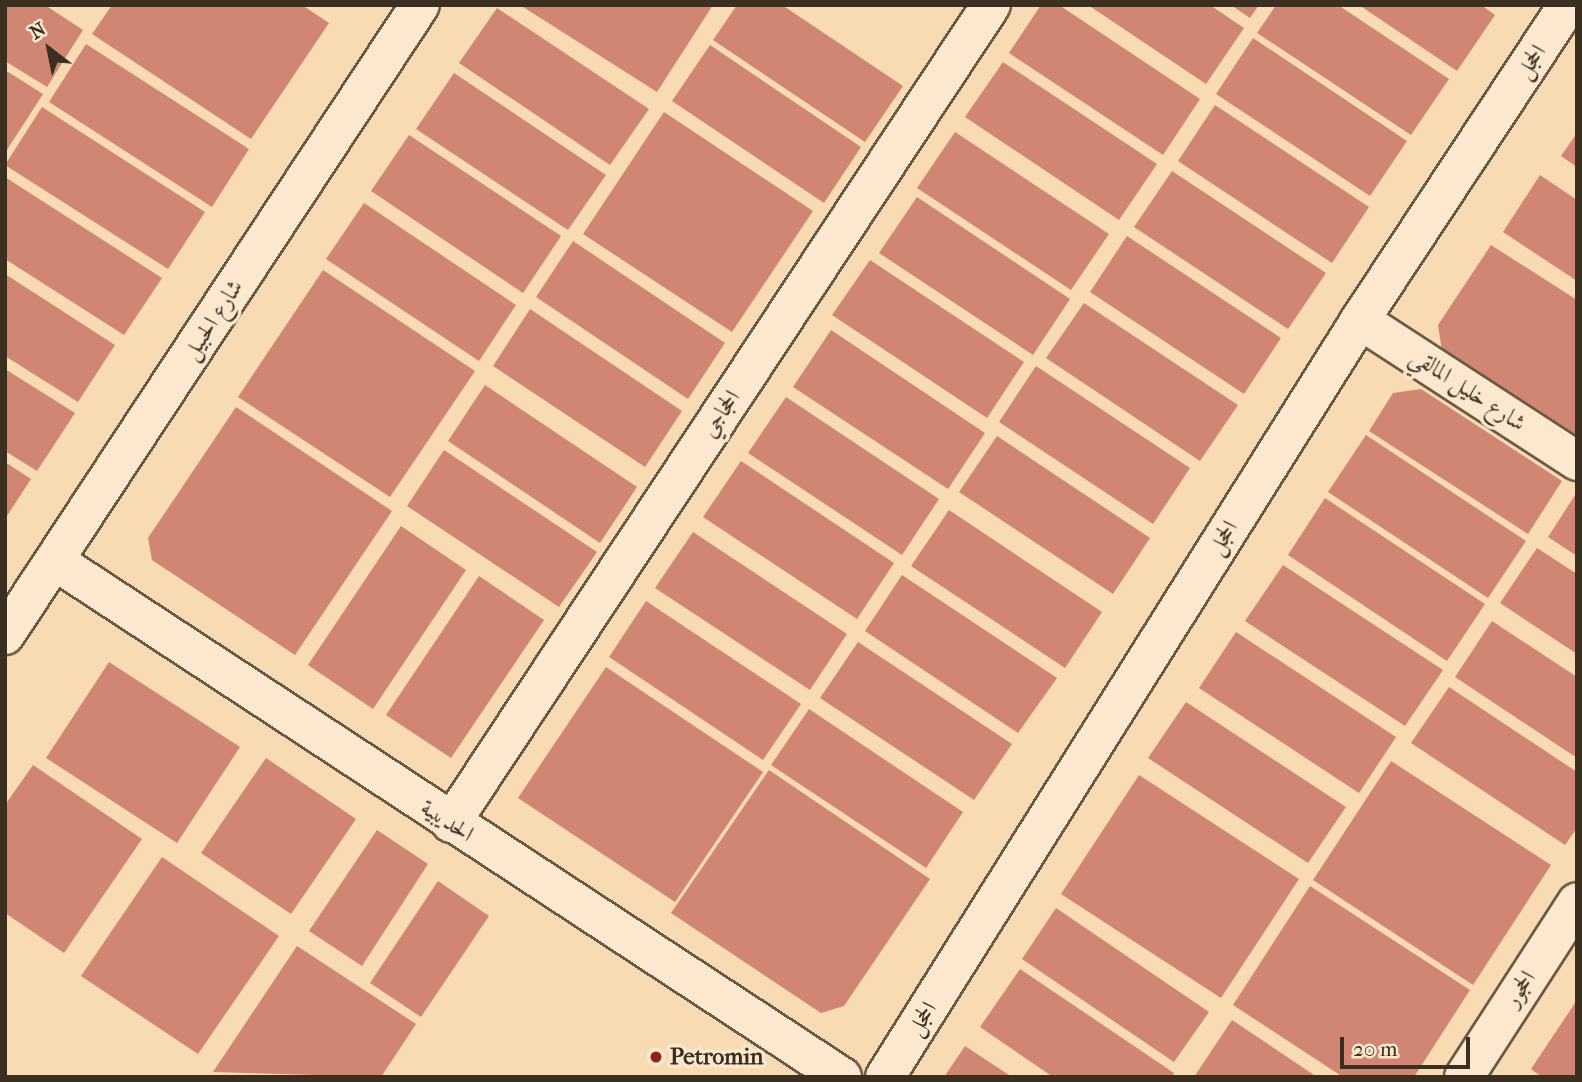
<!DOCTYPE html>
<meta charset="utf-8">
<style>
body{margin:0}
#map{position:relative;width:1582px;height:1082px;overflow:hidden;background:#f9dbb3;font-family:"IM FELL French Canon",Amiri,serif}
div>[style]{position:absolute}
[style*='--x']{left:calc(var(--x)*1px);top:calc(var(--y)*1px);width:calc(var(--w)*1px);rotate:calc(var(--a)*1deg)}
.building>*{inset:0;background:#d18573}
.roads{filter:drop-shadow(2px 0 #6a5a45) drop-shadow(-2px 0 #6a5a45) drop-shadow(0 2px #6a5a45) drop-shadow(0 -2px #6a5a45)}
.street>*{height:38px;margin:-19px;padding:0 19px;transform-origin:19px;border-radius:19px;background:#fbe8ce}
.dots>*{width:19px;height:19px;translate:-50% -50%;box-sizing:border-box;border:4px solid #fbe8ce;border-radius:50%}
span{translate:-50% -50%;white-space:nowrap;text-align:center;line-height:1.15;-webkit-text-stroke:7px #fbe8ce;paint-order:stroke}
.street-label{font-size:23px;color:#3a2f20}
.poi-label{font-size:23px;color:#3a2f20;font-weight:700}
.left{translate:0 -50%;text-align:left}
.frame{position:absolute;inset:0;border:7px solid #3a2f20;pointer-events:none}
.north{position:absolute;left:14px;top:14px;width:70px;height:70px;-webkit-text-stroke:5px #fbe8ce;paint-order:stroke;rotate:328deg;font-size:19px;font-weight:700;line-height:28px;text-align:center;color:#3a2f20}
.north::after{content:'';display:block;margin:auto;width:24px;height:32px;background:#3a2f20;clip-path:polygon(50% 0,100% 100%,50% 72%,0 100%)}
.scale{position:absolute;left:1340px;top:1037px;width:130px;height:32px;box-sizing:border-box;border:4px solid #3a2f20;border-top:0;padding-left:9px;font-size:21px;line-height:24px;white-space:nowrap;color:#3a2f20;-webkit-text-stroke:5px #fbe8ce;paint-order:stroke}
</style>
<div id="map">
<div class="building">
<i style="clip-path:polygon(5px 5px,45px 5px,83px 30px,47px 87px,5px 61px)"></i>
<i style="clip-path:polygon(112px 5px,302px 5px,329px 23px,251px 139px,92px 34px)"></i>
<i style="clip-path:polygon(520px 5px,713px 5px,657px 92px)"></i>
<i style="clip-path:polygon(737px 5px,782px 5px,903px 86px,865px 142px,713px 40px)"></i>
<i style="clip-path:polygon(1041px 5px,1059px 5px,1200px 99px,1163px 155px,1009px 53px)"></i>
<i style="clip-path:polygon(1088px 5px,1210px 5px,1244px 28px,1206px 84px)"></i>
<i style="clip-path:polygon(1231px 5px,1259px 5px,1250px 18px)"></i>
<i style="clip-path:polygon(1276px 5px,1338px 5px,1449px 79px,1411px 135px,1257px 33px)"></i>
<i style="clip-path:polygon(1359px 5px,1481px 5px,1495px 15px,1457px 71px)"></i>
<i style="clip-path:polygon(497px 8px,649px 109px,610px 165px,459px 63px)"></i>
<i style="clip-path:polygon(1253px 38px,1407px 141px,1370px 196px,1216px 94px)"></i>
<i style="clip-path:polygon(86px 44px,249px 149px,212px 207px,49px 102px)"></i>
<i style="clip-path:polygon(710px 45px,861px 147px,824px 203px,672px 101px)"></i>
<i style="clip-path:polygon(1003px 62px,1157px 164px,1119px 220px,965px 117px)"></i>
<i style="clip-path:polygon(5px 70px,43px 94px,5px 153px)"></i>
<i style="clip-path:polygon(454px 73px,606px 175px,568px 230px,416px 129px)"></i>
<i style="clip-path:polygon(1215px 105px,1369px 207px,1332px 263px,1178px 161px)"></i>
<i style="clip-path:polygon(42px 107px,205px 212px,168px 269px,5px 165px)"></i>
<i style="clip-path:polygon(664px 112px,813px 211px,732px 332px,583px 234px)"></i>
<i style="clip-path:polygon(955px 132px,1109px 234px,1071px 290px,917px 188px)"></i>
<i style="clip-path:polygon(1577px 133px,1577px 167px,1561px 156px)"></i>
<i style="clip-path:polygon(409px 135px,561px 236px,523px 293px,371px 191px)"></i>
<i style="clip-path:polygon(1172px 171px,1326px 273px,1288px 329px,1134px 227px)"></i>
<i style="clip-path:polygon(1540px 175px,1577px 200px,1577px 281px,1503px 232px)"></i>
<i style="clip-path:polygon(5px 177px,162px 278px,124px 335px,5px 259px)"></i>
<i style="clip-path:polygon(917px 197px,1070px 299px,1033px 355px,879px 253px)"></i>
<i style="clip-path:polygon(364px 203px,516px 305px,479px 361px,326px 259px)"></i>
<i style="clip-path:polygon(1127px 236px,1281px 338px,1244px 394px,1090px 292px)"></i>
<i style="clip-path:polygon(573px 241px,725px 343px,688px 399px,536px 297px)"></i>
<i style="clip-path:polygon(1491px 245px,1577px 300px,1577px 440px,1442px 351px,1438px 325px)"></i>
<i style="clip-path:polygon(870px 260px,1024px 362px,987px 418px,832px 315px)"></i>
<i style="clip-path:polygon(323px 270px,475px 371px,390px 497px,238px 397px)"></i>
<i style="clip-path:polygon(5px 274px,115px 345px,78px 402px,5px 356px)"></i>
<i style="clip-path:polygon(1084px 303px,1238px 405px,1200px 461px,1046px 358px)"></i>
<i style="clip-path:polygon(530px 309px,682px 411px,645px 467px,493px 366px)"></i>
<i style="clip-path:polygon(831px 330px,985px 433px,948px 489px,793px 387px)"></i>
<i style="clip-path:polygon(1036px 366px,1190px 468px,1153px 524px,999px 422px)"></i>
<i style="clip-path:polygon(5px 369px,75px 413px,37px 471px,5px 451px)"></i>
<i style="clip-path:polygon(485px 385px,637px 487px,600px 543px,448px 441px)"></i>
<i style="clip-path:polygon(1421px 389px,1562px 481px,1528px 534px,1369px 431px,1393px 393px)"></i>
<i style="clip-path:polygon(786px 397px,939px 499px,902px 555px,748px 453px)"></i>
<i style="clip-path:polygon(236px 407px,392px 511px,295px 655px,152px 560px,148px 538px)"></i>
<i style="clip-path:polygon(1366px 435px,1526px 541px,1488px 598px,1328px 492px)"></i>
<i style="clip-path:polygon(997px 436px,1150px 538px,1113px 594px,959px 492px)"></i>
<i style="clip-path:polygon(444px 450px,597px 552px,559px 607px,407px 506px)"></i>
<i style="clip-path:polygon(741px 461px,894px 563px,857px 619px,703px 517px)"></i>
<i style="clip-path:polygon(5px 462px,31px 479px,5px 519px)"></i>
<i style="clip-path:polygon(1577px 492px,1577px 556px,1548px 537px)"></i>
<i style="clip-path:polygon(1325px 498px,1485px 604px,1447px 661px,1288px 555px)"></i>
<i style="clip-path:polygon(949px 510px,1102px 612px,1065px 668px,911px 566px)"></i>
<i style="clip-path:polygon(401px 526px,466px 570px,373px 709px,308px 665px)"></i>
<i style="clip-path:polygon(693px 532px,847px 634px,810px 690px,655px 588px)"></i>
<i style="clip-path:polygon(1537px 548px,1577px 574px,1577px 654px,1500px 603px)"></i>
<i style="clip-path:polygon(1283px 565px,1443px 670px,1405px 726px,1245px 621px)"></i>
<i style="clip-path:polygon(902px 575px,1057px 678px,1018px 733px,865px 631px)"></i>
<i style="clip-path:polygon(479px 576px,544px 620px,451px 758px,386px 715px)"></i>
<i style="clip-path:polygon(646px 601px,801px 704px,763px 760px,609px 657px)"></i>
<i style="clip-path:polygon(1492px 621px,1577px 677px,1577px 758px,1455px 677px)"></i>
<i style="clip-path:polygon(1236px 632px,1396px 737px,1359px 793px,1199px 688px)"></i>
<i style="clip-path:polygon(858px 642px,1012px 744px,974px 800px,820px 698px)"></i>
<i style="clip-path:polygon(109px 662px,240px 747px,177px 843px,46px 758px)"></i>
<i style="clip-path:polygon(606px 667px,763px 772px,675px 902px,518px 798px)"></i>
<i style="clip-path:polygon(1449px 687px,1577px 772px,1577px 828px,1565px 845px,1411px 743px)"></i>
<i style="clip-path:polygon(1186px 702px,1346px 807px,1308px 863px,1148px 758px)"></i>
<i style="clip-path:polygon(809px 709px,963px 812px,926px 868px,771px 765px)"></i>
<i style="clip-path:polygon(266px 758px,356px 819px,291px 914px,201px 853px)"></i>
<i style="clip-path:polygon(1391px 761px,1551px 865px,1473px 985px,1313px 880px)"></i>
<i style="clip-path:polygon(33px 765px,142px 839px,64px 953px,5px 913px,5px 805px)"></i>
<i style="clip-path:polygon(769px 770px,930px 879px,844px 1006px,821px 1013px,671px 913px)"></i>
<i style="clip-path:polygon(1139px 775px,1299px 879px,1221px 998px,1061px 894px)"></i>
<i style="clip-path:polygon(377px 830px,428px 864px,362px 966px,309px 931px)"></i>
<i style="clip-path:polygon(162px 857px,279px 936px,198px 1054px,81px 976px)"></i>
<i style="clip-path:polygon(438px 881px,489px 916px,421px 1017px,370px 983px)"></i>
<i style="clip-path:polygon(1310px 886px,1470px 990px,1414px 1077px,1343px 1077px,1233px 1005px)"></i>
<i style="clip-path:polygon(1056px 908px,1209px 1012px,1174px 1062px,1022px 959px)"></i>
<i style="clip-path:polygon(297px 946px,416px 1024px,381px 1077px,213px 1072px)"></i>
<i style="clip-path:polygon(1020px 969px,1174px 1073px,1172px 1077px,1053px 1077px,980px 1027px)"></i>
<i style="clip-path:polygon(1577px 1000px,1577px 1077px,1542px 1077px,1531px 1069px)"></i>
<i style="clip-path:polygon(1232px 1020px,1317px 1077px,1194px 1077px)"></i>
<i style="clip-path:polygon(965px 1046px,1012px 1077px,944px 1077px)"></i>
</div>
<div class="roads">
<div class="street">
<i style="--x:1360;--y:320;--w:259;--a:33"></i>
<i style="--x:55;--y:561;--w:941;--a:33.25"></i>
<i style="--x:5;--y:635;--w:754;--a:-56.63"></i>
<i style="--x:451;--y:823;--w:980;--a:-56.57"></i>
<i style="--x:885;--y:1077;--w:894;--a:-57.89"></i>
<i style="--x:1360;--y:320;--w:377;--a:-56.6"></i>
<i style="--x:1464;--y:1077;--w:208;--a:-57.1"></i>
</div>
</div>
<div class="dots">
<i style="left:656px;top:1057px;background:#8f2418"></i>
</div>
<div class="street-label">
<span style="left:1531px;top:62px;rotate:-56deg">الحجل</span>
<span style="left:213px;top:320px;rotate:-57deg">شارع الحبيل</span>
<span style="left:1468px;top:390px;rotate:33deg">شارع خليل المالقي</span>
<span style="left:721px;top:414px;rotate:-57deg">الحجاجي</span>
<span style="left:1223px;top:538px;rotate:-58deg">الحجل</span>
<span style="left:447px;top:821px;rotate:33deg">الحديبية</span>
<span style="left:1520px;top:989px;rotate:-57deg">الحجور</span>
<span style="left:922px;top:1019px;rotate:-58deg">الحجل</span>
</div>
<div class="poi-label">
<span class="left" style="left:670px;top:1057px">Petromin</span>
</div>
<div class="frame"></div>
<div class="north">N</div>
<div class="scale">20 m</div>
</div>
